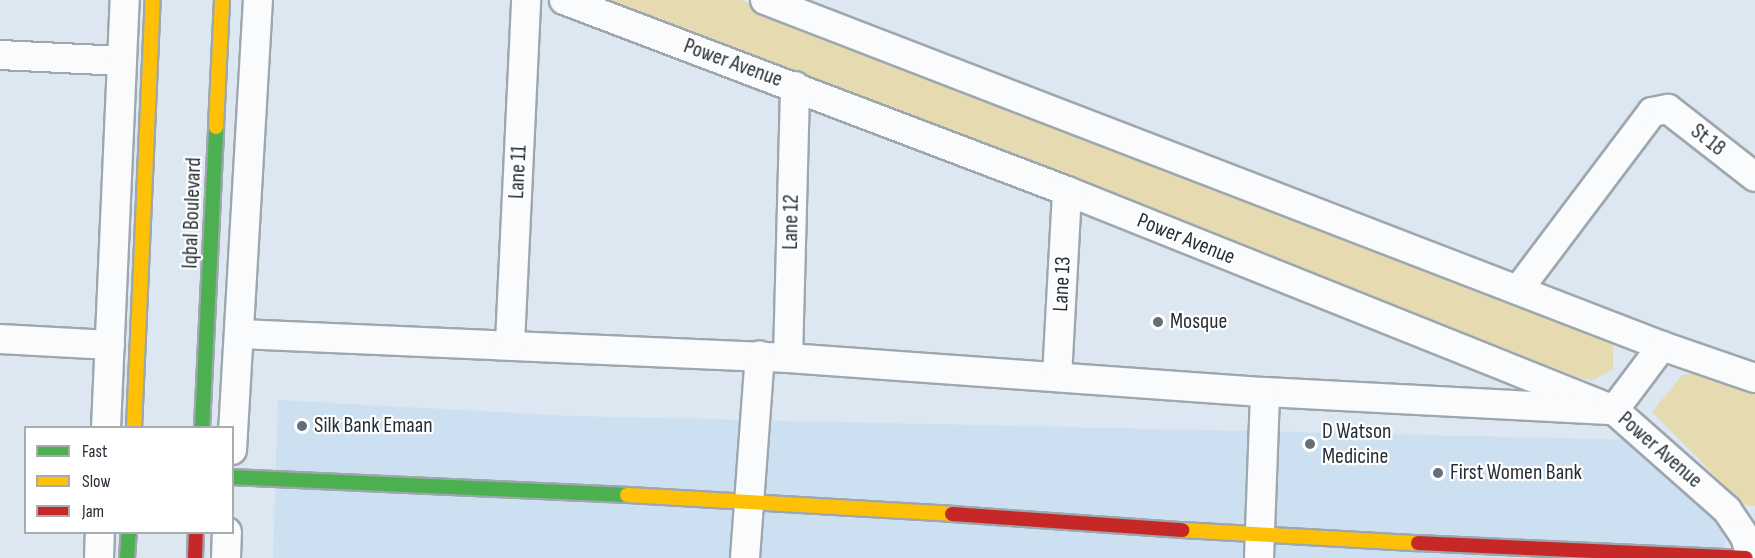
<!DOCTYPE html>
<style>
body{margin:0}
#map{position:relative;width:1755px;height:558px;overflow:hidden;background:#dce7f1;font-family:"Sofia Sans Condensed",sans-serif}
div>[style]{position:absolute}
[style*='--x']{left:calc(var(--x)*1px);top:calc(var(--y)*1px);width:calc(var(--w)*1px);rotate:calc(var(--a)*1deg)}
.built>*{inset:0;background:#cde0f1}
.green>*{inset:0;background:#e6dbb0}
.roads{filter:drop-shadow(2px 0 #9ea7ae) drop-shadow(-2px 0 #9ea7ae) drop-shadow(0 2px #9ea7ae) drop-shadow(0 -2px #9ea7ae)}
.street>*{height:28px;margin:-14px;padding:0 14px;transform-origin:14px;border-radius:14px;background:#fafbfd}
.fast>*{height:14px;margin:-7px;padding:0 7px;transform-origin:7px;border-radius:7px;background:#4caf50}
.slow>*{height:14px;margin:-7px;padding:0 7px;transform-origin:7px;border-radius:7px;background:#ffc107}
.jam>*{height:14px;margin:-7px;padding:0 7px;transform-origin:7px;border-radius:7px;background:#c62828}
.dots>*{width:16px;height:16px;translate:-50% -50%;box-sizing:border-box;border:3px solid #fff;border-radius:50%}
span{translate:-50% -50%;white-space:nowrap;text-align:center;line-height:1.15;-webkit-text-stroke:4.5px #fff;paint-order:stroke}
.street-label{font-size:22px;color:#272f36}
.poi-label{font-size:22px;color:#272f36}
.left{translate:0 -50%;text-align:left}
.legend{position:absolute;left:24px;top:426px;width:210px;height:108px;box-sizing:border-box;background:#fff;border:2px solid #a9acaf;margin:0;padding:8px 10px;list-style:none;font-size:18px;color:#272f36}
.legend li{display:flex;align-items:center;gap:12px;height:30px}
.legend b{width:30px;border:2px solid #a9acaf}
</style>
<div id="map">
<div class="built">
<i style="clip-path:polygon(278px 400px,571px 416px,1651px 440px,1727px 510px,1724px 558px,273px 558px)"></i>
</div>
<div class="green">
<i style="clip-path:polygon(599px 0,742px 0,1567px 317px,1613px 341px,1613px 369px,1593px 380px,1580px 378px)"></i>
<i style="clip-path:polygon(1706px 372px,1755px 391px,1755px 506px,1744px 505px,1652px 412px,1682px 375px)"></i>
</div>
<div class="roads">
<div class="street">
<i style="--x:564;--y:0;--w:538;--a:20.79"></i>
<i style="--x:1067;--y:191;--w:589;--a:21.82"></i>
<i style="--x:1614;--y:410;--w:151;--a:41.5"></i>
<i style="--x:1727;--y:510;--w:32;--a:56"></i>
<i style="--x:1745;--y:537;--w:22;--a:72"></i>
<i style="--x:765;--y:0;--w:961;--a:21.09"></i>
<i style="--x:1662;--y:346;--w:98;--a:19"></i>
<i style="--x:0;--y:55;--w:122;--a:2.8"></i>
<i style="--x:1518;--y:290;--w:223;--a:-53"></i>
<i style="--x:1652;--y:112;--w:16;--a:-11"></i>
<i style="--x:1668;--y:109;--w:110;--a:38"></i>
<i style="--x:240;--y:334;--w:549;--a:2.51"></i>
<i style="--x:788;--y:358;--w:478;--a:4.1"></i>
<i style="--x:1265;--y:392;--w:349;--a:3"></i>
<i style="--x:1614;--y:410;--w:80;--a:-53.1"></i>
<i style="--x:0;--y:339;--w:110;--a:3.1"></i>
<i style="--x:510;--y:343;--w:343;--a:-87.3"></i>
<i style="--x:788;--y:358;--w:272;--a:-88.5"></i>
<i style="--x:1057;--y:377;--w:186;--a:-86.9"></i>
<i style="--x:106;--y:428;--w:428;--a:-87.5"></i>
<i style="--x:232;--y:450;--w:451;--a:-86.7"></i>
<i style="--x:99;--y:558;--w:26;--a:-88"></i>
<i style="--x:226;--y:558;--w:26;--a:-88"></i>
<i style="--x:745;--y:558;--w:203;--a:-85.8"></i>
<i style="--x:1259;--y:558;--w:166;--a:-87.9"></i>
</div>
<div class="fast">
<i style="--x:202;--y:428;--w:301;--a:-87.3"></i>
<i style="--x:232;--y:477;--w:395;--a:2.6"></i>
<i style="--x:127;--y:558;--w:26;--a:-86"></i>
</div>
<div class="slow">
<i style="--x:216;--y:127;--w:127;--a:-87.3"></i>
<i style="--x:134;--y:428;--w:428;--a:-87.5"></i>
<i style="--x:627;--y:495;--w:326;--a:3.3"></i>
<i style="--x:1182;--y:530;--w:236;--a:3.2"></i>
</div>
<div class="jam">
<i style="--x:952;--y:514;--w:231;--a:4"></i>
<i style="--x:1418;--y:543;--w:328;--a:2.6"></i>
<i style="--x:195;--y:558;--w:26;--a:-88"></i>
</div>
</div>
<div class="dots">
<i style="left:1158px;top:322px;background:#666f77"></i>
<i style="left:302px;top:426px;background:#666f77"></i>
<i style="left:1310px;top:444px;background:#666f77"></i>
<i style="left:1438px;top:473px;background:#666f77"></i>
</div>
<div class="street-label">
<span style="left:733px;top:63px;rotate:20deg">Power Avenue</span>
<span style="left:1708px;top:140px;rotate:38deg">St 18</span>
<span style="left:518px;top:172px;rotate:-87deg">Lane 11</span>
<span style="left:192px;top:213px;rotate:-88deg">Iqbal Boulevard</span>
<span style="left:791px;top:222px;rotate:-89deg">Lane 12</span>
<span style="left:1186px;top:239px;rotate:22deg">Power Avenue</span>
<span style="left:1062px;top:284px;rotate:-87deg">Lane 13</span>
<span style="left:1660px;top:450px;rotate:41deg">Power Avenue</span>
</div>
<div class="poi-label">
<span class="left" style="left:1170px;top:322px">Mosque</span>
<span class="left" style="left:314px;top:426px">Silk Bank Emaan</span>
<span class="left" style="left:1322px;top:444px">D Watson<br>Medicine</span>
<span class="left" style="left:1450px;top:473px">First Women Bank</span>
</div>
<ul class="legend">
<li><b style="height:8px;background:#4caf50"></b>Fast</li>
<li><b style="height:8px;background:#ffc107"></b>Slow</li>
<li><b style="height:8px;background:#c62828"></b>Jam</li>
</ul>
</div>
